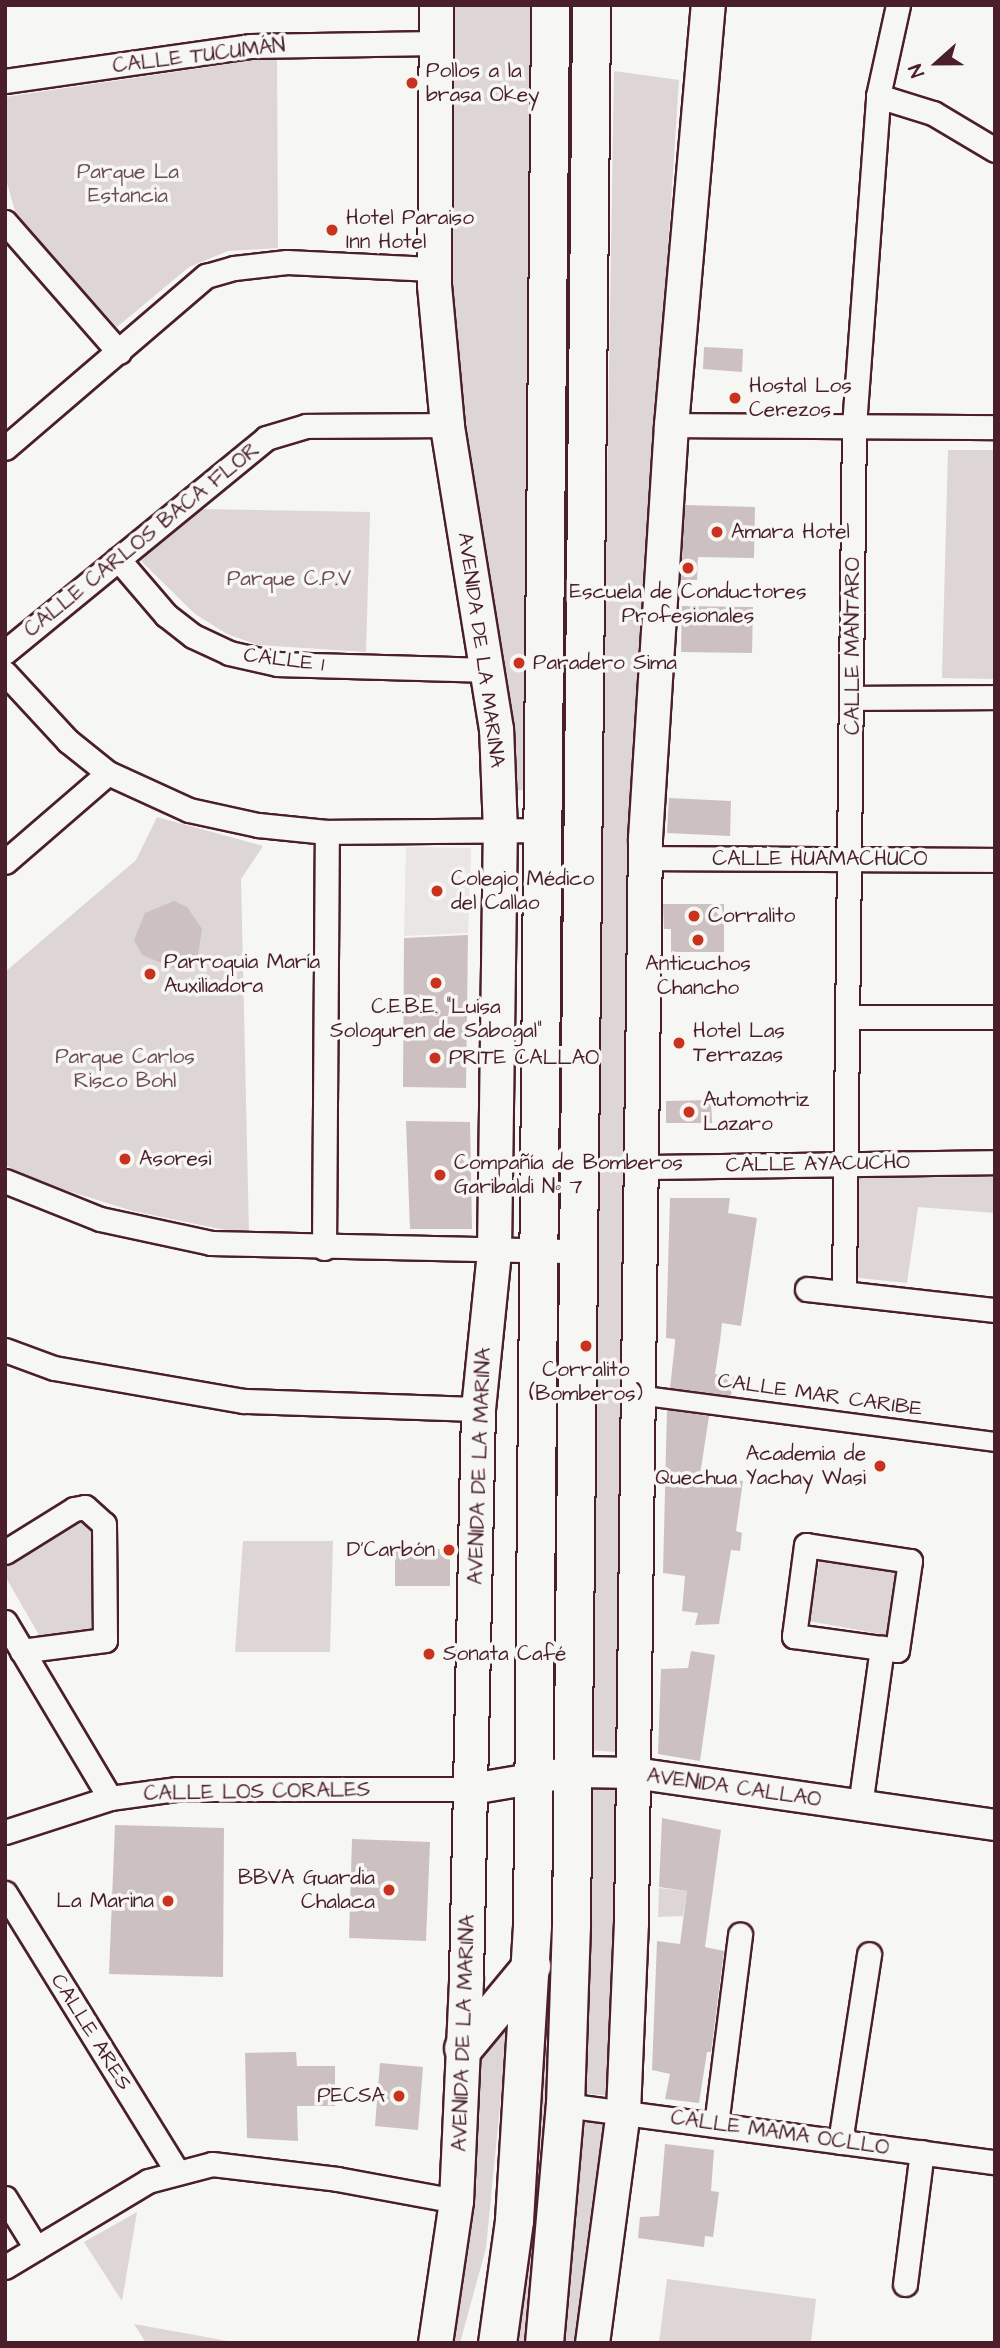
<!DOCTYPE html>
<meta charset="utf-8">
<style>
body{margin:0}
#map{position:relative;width:1000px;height:2348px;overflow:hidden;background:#f6f6f2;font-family:"Architects Daughter",sans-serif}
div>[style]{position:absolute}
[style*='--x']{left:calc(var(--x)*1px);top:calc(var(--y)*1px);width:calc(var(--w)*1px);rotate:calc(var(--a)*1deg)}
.built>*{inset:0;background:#e9e6e3}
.green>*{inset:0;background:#ddd6d5}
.building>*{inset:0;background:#ccc1c0}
.roads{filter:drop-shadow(2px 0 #4a1f2b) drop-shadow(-2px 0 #4a1f2b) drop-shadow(0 2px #4a1f2b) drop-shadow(0 -2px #4a1f2b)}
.pedestrian>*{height:18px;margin:-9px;padding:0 9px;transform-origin:9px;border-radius:9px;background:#f6f6f2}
.minor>*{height:23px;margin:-11.5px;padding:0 11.5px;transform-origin:11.5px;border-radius:11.5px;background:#f6f6f2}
.tertiary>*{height:30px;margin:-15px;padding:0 15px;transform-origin:15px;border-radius:15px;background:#f6f6f2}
.secondary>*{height:33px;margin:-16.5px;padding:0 16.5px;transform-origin:16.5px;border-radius:16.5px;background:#f6f6f2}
.primary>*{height:37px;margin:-18.5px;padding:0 18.5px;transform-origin:18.5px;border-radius:18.5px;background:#f6f6f2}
.dots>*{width:19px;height:19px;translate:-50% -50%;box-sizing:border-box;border:4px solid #f6f6f2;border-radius:50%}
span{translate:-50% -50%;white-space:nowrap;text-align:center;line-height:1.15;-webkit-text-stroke:7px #f6f6f2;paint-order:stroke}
.street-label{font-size:21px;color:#4a1f2b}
.poi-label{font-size:21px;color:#4a1f2b}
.left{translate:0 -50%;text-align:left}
.right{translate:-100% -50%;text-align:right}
.park-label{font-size:21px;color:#6f4d56}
.frame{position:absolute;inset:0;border:7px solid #4a1f2b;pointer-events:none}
.north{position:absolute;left:902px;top:28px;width:70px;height:70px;-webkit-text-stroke:5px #f6f6f2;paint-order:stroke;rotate:249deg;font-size:19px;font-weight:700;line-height:28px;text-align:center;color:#4a1f2b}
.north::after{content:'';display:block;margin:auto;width:24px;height:32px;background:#4a1f2b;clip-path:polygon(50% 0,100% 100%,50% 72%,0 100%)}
</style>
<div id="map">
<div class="built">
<i style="clip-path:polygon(406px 847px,471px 848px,468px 933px,404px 936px)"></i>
</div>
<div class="green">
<i style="clip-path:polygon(451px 5px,535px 5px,531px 788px,512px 792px,459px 422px,447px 279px)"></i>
<i style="clip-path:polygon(277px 57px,278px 248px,228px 251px,189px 267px,117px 327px,17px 218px,5px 176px,5px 97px)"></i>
<i style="clip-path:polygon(614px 71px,679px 80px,628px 860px,617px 1752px,586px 1750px)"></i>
<i style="clip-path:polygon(948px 450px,995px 450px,995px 679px,942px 678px)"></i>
<i style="clip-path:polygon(200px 509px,370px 512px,366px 652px,258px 645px,227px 634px,195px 614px,140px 560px)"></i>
<i style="clip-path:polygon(157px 817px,263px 846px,241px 879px,249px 1235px,133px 1211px,33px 1180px,5px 1165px,5px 972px,136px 860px)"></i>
<i style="clip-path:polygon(995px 1177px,995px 1213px,918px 1207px,907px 1283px,850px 1277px,858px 1178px)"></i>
<i style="clip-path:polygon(79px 1516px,95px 1524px,93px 1633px,39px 1635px,5px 1576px,5px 1563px)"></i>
<i style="clip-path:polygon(243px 1541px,333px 1541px,330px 1652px,235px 1652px)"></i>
<i style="clip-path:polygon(820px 1558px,896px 1572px,886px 1635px,809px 1621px)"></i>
<i style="clip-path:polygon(586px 1784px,620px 1788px,612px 2096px,579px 2093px)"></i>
<i style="clip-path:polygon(564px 1800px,548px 2205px,527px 2203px,542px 1802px)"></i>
<i style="clip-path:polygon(659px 1888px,687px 1891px,683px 1916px,658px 1917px)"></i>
<i style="clip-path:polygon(509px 2014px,486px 2248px,460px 2343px,435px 2343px,471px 2053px)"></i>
<i style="clip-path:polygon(574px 2114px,612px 2119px,584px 2343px,558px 2343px,576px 2219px)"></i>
<i style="clip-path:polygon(137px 2212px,122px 2301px,84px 2242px)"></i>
<i style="clip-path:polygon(520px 2228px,541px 2230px,529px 2327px,525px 2343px,504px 2343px)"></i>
<i style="clip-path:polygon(667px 2279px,816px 2299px,811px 2343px,659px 2343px)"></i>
<i style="clip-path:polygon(134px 2324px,239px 2343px,146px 2343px)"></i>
</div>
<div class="building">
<i style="clip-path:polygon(704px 347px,743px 349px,742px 372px,703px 369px)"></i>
<i style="clip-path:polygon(685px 505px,755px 507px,754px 558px,698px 557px,697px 580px,681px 580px)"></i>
<i style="clip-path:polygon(682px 606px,753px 607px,752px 653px,681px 652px)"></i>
<i style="clip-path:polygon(669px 798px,731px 801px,730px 836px,667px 833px)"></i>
<i style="clip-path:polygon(174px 901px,187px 907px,202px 929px,197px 962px,174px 968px,142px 955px,134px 940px,145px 913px)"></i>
<i style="clip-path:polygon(663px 904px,724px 904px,724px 952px,671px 952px,671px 929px,664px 929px)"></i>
<i style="clip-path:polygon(468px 935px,466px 1088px,403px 1087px,404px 938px)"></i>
<i style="clip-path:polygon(711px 1100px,712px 1123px,666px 1123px,666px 1101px)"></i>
<i style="clip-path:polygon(406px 1121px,470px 1122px,472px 1229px,410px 1229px)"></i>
<i style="clip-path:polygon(670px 1198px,730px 1198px,728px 1213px,757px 1218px,741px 1326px,722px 1323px,720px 1341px,715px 1374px,734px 1377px,731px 1396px,670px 1388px,675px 1343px,675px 1339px,666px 1338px)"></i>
<i style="clip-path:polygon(667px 1410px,709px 1416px,700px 1475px,743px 1481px,736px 1531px,742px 1533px,740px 1551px,731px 1550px,719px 1624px,695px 1625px,698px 1613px,682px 1611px,685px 1576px,663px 1573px)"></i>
<i style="clip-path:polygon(395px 1549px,450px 1549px,450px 1586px,395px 1586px)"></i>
<i style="clip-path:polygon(691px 1651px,715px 1655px,700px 1761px,658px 1754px,661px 1669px,688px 1668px)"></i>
<i style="clip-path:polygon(662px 1818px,721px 1830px,705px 1947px,724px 1951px,711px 2052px,707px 2052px,699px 2103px,665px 2099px,670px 2074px,652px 2070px,657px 1941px,680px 1944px,687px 1891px,659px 1887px)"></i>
<i style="clip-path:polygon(115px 1825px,224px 1828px,223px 1977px,109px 1974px)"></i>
<i style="clip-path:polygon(352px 1839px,430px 1842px,426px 1941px,349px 1938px)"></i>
<i style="clip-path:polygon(296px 2052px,297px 2066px,335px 2066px,335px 2106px,297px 2106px,298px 2141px,247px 2138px,245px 2053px)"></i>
<i style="clip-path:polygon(380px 2063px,423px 2067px,418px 2130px,375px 2126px)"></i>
<i style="clip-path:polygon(665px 2144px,714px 2150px,711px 2191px,719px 2192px,713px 2237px,705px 2236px,704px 2247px,638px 2238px,640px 2217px,659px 2216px)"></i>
</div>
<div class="roads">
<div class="pedestrian">
<i style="--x:638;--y:1395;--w:360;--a:7.5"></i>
</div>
<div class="minor">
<i style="--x:5;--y:81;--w:247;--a:-8.1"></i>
<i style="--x:250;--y:46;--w:187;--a:-0.9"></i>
<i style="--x:878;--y:96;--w:58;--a:17.2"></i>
<i style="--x:933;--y:113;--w:72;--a:30.8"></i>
<i style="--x:5;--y:222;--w:173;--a:48.8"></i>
<i style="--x:671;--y:425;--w:324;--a:0.4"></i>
<i style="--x:5;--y:448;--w:265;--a:-40.6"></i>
<i style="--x:206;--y:276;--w:29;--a:-16"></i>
<i style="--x:234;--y:268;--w:53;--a:-6.5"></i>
<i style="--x:287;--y:262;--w:145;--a:2.8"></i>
<i style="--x:118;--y:559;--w:74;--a:49.4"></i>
<i style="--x:166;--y:615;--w:34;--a:38"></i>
<i style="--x:193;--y:636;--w:40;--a:25"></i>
<i style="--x:229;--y:653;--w:50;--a:12.7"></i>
<i style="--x:278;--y:664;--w:210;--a:1.6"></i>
<i style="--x:5;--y:652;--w:338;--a:-39.3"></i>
<i style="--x:266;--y:438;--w:42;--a:-16.7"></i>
<i style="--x:306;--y:426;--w:141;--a:-0.4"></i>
<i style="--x:5;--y:673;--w:93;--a:47.2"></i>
<i style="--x:68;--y:741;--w:51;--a:38.7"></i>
<i style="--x:108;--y:773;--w:89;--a:24.6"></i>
<i style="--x:189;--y:810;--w:71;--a:12.3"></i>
<i style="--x:258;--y:825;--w:69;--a:5.8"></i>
<i style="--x:327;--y:832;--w:215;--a:-0.5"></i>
<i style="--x:854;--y:698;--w:141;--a:-0.4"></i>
<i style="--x:645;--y:858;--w:350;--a:0.3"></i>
<i style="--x:5;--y:862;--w:136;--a:-40.8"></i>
<i style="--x:848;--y:1017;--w:147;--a:0"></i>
<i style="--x:642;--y:1167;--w:353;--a:-0.8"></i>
<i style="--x:5;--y:1181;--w:102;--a:21.8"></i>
<i style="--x:100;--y:1219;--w:114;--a:12.2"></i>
<i style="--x:211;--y:1243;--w:366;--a:1.3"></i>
<i style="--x:324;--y:1248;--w:416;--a:-89.6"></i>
<i style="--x:807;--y:1289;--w:189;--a:6.4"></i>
<i style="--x:844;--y:1290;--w:864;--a:-89.34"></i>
<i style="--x:854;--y:426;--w:331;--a:-85.8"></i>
<i style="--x:878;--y:96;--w:93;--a:-77.6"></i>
<i style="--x:5;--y:1350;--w:52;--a:20.2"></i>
<i style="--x:54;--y:1368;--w:193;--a:9.9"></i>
<i style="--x:244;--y:1401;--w:234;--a:2"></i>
<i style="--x:5;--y:1552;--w:81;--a:-31.9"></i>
<i style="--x:74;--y:1509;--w:11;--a:-10"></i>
<i style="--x:85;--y:1507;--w:25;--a:42"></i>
<i style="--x:104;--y:1524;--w:116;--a:89.5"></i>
<i style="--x:105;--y:1640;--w:84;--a:172.5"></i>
<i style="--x:5;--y:1622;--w:205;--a:59.2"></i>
<i style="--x:860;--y:1806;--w:160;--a:-82.1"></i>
<i style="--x:882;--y:1648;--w:15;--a:8"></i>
<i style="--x:897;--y:1650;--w:90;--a:-81.7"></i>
<i style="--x:910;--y:1561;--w:105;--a:-171.3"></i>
<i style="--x:806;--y:1545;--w:92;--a:97.5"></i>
<i style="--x:794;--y:1636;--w:89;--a:7.8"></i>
<i style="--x:5;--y:1832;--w:110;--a:-17.9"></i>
<i style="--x:110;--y:1798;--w:68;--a:-7.7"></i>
<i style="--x:177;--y:1789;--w:295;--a:0"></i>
<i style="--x:5;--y:1893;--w:327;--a:58.3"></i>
<i style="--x:565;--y:2105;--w:434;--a:7.6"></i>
<i style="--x:716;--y:2125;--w:192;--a:-82.8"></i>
<i style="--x:840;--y:2142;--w:190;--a:-81.2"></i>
<i style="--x:5;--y:2198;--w:59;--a:58.2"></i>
<i style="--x:5;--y:2267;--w:167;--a:-31"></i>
<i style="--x:148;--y:2181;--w:66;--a:-14.9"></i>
<i style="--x:212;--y:2164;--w:126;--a:6.8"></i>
<i style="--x:337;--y:2179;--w:121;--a:10.5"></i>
<i style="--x:905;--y:2284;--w:133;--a:-82.7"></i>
</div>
<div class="tertiary">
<i style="--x:472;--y:1789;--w:101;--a:-9.6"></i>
<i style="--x:572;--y:1772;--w:62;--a:0.9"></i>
<i style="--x:634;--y:1773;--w:365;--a:8.2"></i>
</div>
<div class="secondary">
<i style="--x:435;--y:2343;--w:144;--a:-81.6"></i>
<i style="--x:456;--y:2201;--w:224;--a:-87.4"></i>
<i style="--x:466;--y:1977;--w:568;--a:-88.79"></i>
<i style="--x:478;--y:1409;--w:159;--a:-84.2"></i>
<i style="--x:494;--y:1251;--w:420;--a:-89.2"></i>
<i style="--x:500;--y:831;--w:102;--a:-92.2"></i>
<i style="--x:496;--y:729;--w:308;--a:-99.2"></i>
<i style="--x:447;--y:425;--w:141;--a:-95.3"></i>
<i style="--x:434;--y:285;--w:280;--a:-89.6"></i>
<i style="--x:592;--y:2343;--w:233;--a:-82.4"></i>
<i style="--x:623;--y:2112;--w:189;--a:-87.6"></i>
<i style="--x:631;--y:1923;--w:1085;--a:-89.26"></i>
<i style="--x:645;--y:838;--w:414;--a:-86.4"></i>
<i style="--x:671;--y:425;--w:422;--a:-85"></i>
</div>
<div class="primary">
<i style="--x:463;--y:2048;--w:107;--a:-50.3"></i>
<i style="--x:497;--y:2343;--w:124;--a:-82.1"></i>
<i style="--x:514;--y:2220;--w:296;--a:-86.5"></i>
<i style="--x:532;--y:1925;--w:1920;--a:-89.46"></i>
<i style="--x:544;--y:2343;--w:239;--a:-85"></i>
<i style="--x:565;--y:2105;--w:179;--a:-88.1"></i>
<i style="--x:571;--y:1926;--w:1921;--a:-89.4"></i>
</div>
</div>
<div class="dots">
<i style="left:412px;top:83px;background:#c8321e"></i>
<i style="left:332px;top:230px;background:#c8321e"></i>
<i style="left:735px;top:398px;background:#c8321e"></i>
<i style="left:717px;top:532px;background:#c8321e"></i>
<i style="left:688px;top:568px;background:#c8321e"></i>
<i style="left:519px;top:663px;background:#c8321e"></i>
<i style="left:437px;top:891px;background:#c8321e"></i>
<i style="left:694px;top:916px;background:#c8321e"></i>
<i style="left:698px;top:940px;background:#c8321e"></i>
<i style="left:150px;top:974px;background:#c8321e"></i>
<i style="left:436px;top:983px;background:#c8321e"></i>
<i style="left:679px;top:1043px;background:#c8321e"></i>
<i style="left:435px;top:1058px;background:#c8321e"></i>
<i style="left:689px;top:1112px;background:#c8321e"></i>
<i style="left:125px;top:1159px;background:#c8321e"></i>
<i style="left:440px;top:1175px;background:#c8321e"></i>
<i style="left:586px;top:1346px;background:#c8321e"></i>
<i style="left:880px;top:1466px;background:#c8321e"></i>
<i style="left:449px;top:1550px;background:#c8321e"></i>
<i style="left:429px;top:1654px;background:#c8321e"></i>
<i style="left:389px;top:1890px;background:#c8321e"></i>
<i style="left:168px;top:1901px;background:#c8321e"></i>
<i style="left:399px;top:2096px;background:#c8321e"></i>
</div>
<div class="street-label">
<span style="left:199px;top:56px;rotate:-7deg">CALLE TUCUMÁN</span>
<span style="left:142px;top:540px;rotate:-39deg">CALLE CARLOS BACA FLOR</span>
<span style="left:853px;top:646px;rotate:-90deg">CALLE MANTARO</span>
<span style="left:481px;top:650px;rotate:82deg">AVENIDA DE LA MARINA</span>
<span style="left:284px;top:660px;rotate:7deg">CALLE 1</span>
<span style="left:820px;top:859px">CALLE HUAMACHUCO</span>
<span style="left:818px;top:1164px;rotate:-1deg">CALLE AYACUCHO</span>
<span style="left:820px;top:1395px;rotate:8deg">CALLE MAR CARIBE</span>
<span style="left:480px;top:1466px;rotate:-88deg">AVENIDA DE LA MARINA</span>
<span style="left:734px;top:1788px;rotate:8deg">AVENIDA CALLAO</span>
<span style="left:257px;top:1792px;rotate:-1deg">CALLE LOS CORALES</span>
<span style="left:91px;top:2032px;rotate:58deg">CALLE ARES</span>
<span style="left:464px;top:2033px;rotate:-88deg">AVENIDA DE LA MARINA</span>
<span style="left:780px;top:2133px;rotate:8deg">CALLE MAMA OCLLO</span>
</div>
<div class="poi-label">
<span class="left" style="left:426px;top:83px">Pollos a la<br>brasa Okey</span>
<span class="left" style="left:346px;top:230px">Hotel Paraiso<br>Inn Hotel</span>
<span class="left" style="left:749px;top:398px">Hostal Los<br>Cerezos</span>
<span class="left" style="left:731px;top:532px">Amara Hotel</span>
<span style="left:688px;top:604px">Escuela de Conductores<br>Profesionales</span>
<span class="left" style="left:533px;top:663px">Paradero Sima</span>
<span class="left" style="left:451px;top:891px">Colegio Médico<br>del Callao</span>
<span class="left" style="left:708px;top:916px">Corralito</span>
<span class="left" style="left:164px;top:974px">Parroquia María<br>Auxiliadora</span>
<span style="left:698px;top:976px">Anticuchos<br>Chancho</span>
<span style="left:436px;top:1019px">C.E.B.E. "Luisa<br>Sologuren de Sabogal"</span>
<span class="left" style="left:693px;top:1043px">Hotel Las<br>Terrazas</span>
<span class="left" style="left:449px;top:1058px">PRITE CALLAO</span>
<span class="left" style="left:703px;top:1112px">Automotriz<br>Lazaro</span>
<span class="left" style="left:139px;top:1159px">Asoresi</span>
<span class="left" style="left:454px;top:1175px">Compañía de Bomberos<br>Garibaldi Nº 7</span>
<span style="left:586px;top:1382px">Corralito<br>(Bomberos)</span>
<span class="right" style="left:866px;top:1466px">Academia de<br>Quechua Yachay Wasi</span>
<span class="right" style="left:435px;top:1550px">D'Carbón</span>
<span class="left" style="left:443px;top:1654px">Sonata Café</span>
<span class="right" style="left:375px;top:1890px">BBVA Guardia<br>Chalaca</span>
<span class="right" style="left:154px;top:1901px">La Marina</span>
<span class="right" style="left:385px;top:2096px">PECSA</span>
</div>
<div class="park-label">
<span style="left:128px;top:184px">Parque La<br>Estancia</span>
<span style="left:289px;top:579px">Parque C.P.V</span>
<span style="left:125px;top:1069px">Parque Carlos<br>Risco Bohl</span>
</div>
<div class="frame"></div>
<div class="north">N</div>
</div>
